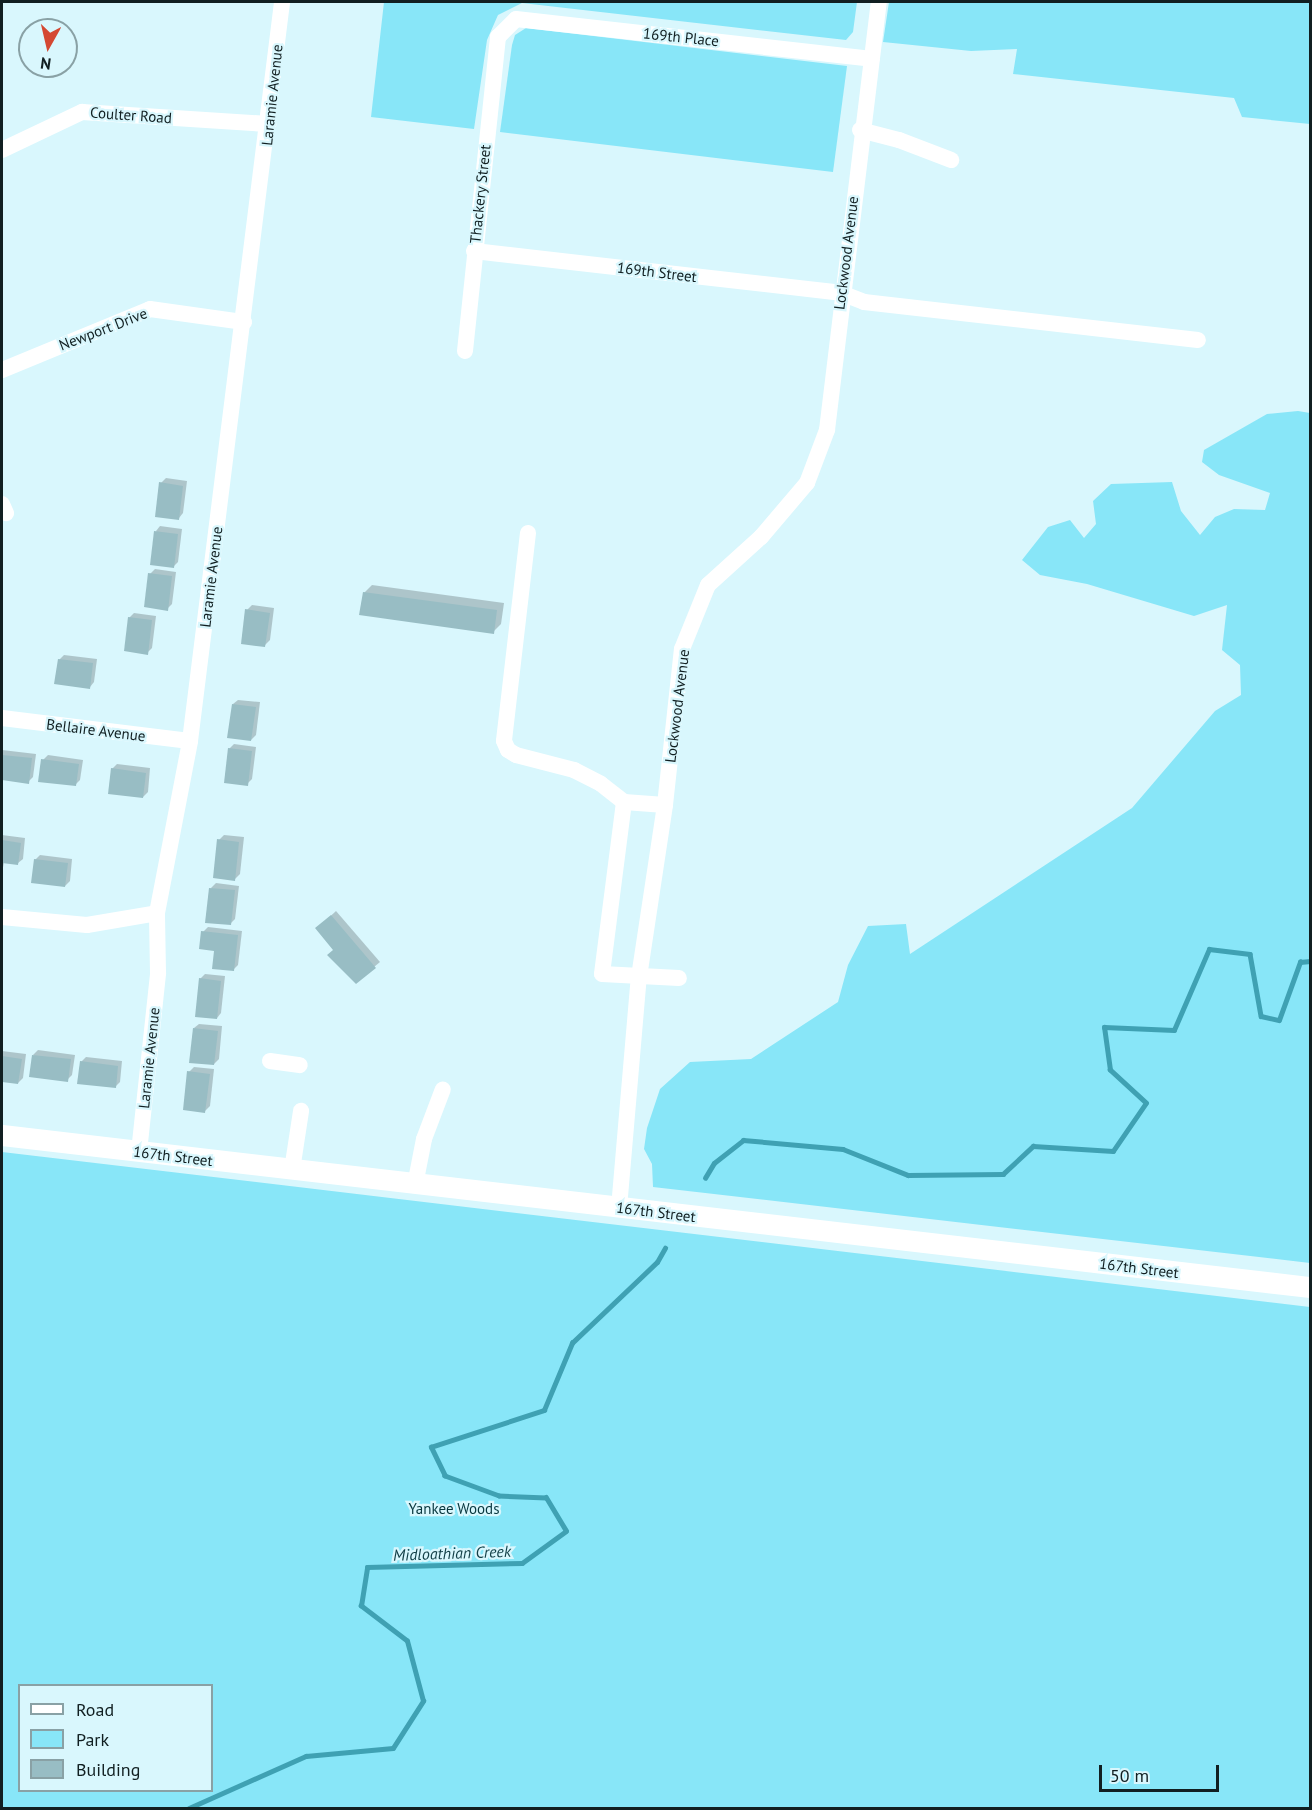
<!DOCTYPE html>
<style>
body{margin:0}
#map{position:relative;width:1312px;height:1810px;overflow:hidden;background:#d9f7fd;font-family:"PT Sans",sans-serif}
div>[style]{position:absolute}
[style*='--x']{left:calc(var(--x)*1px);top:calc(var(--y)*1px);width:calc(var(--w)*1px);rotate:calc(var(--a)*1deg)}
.green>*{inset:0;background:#88e6f8}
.shadow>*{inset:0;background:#0003}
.stream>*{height:4.5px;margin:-2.25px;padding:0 2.25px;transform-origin:2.25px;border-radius:2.25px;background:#3fa1b3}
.building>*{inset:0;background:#98bdc4}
.minor>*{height:16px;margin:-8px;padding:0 8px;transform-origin:8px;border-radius:8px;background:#fff}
.major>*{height:21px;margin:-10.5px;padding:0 10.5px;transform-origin:10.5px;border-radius:10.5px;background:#fff}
span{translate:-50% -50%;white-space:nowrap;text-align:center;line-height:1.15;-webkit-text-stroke:4.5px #d9f7fd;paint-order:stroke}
.street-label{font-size:15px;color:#111f21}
.park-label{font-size:15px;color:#08373f}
.water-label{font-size:16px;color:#123f47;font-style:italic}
.frame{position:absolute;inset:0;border:3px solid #111f21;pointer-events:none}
.legend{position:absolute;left:18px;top:1684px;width:195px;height:108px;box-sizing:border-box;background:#d9f7fd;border:2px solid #89a1a5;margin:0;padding:8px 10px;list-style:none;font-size:18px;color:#111f21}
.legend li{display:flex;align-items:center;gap:12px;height:30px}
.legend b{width:30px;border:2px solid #89a1a5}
.north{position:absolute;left:18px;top:18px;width:60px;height:60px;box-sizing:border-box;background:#d9f7fd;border:2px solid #89a1a5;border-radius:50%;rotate:188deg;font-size:16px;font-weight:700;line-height:24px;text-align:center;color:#111f21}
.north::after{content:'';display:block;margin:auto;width:21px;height:27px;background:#d44832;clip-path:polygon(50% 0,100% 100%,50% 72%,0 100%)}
.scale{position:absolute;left:1099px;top:1765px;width:120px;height:27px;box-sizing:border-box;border:3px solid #111f21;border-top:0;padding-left:8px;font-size:18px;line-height:21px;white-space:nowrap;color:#111f21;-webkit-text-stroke:4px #d9f7fd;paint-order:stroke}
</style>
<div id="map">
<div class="green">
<i style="clip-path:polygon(384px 2px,857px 2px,853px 32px,846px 40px,522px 3px,498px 15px,487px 40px,474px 129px,371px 117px)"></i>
<i style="clip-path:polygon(889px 2px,1310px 2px,1310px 124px,1242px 117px,1234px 98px,1013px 74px,1017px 49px,971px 51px,883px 42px)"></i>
<i style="clip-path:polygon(526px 28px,847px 66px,833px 172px,500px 132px,512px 45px,515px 35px)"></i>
<i style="clip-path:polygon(1298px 411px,1310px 413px,1310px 1263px,653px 1187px,652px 1164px,644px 1149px,647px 1128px,660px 1089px,690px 1062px,751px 1059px,838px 1002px,848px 965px,868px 926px,906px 924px,910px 954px,1132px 808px,1215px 711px,1241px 695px,1240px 665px,1222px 650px,1227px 605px,1194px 616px,1087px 584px,1040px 575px,1022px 560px,1048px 527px,1070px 520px,1084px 538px,1096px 524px,1093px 501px,1111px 484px,1172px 482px,1181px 511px,1200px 535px,1215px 517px,1234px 509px,1265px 510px,1270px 493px,1219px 475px,1202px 462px,1204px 450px,1267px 414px)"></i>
<i style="clip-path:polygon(evenodd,2px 1152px,1310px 1307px,1310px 1808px,2px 1808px,2px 1152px,20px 1686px,212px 1686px,212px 1790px,20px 1790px,20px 1686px)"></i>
</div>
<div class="shadow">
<i style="clip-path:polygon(166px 478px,187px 481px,183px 513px,179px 518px,161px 483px)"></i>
<i style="clip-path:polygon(160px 526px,182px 529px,178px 562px,173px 567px,156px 531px)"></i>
<i style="clip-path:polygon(155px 569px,176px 572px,172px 604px,167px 609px,150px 574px)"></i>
<i style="clip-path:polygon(372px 585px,504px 603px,501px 624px,493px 632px,364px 593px)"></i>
<i style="clip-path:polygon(252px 605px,274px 608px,270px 640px,265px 645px,247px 610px)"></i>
<i style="clip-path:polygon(134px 613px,156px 616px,152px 648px,147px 653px,129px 618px)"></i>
<i style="clip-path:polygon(64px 655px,97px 659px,94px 682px,90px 687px,59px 660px)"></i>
<i style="clip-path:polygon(238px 700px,260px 702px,256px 735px,251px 740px,233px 704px)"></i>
<i style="clip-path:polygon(234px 744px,256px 747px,252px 779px,247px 784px,229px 749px)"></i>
<i style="clip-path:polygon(2px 750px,36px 754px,33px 777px,28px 782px,2px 779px)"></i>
<i style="clip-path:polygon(48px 755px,83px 760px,80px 780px,75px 785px,43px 760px)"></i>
<i style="clip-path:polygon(117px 764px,150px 768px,148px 792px,143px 797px,112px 769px)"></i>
<i style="clip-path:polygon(2px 835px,25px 838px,23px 859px,18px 863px,4px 862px,2px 873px)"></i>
<i style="clip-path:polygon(224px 835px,244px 837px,240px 874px,235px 879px,219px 840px)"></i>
<i style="clip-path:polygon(40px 855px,72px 859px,70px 881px,65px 886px,35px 860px)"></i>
<i style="clip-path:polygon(216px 883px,239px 886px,235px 919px,230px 924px,211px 888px)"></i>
<i style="clip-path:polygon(336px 911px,380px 962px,356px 982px,322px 924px)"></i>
<i style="clip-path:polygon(208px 927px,242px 931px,238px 965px,233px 970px,203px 932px)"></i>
<i style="clip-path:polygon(205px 974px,225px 976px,221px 1013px,217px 1018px,200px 979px)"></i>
<i style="clip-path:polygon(199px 1024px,222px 1026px,219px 1059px,214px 1064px,194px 1028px)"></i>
<i style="clip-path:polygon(38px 1050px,75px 1055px,72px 1075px,67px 1080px,33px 1055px)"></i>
<i style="clip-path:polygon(2px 1051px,26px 1054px,23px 1078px,18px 1083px,2px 1081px)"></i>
<i style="clip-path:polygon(86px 1057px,122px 1061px,120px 1082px,115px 1087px,81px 1062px)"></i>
<i style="clip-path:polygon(194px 1067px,214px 1069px,210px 1106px,205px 1111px,189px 1072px)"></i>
</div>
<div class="stream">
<i style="--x:705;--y:1178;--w:17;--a:-59"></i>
<i style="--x:714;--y:1163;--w:37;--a:-38"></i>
<i style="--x:743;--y:1140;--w:100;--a:5.1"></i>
<i style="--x:843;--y:1149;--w:70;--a:21.8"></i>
<i style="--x:908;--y:1175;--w:95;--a:-0.6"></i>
<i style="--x:1003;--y:1174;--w:41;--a:-43"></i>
<i style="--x:1033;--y:1146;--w:80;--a:3.6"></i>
<i style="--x:1113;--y:1151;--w:58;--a:-55.5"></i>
<i style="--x:1146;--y:1103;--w:49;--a:-137.5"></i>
<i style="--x:1110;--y:1070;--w:43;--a:-97.9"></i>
<i style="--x:1104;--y:1027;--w:70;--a:2.5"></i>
<i style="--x:1174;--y:1030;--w:88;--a:-66.6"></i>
<i style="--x:1209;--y:949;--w:41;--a:7"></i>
<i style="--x:1250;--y:954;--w:63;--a:79.9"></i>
<i style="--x:1261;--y:1016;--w:18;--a:13"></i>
<i style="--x:1279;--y:1020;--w:62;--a:-70.1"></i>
<i style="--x:1300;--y:962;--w:10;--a:-6"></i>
<i style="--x:189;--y:1808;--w:128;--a:-24"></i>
<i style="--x:306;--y:1756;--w:87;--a:-5.3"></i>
<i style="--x:393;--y:1748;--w:56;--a:-57.4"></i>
<i style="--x:423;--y:1701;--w:62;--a:-104.9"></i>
<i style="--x:407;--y:1641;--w:58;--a:-142.7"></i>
<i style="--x:361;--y:1606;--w:39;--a:-81"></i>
<i style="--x:367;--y:1567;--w:155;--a:-1.5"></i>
<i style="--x:522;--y:1563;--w:54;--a:-36"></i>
<i style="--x:566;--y:1531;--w:39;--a:-121"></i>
<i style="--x:546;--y:1498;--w:47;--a:-177.6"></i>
<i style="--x:499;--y:1496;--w:58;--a:-159.7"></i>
<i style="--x:445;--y:1476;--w:32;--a:-116"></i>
<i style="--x:431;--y:1447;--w:119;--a:-18.1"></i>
<i style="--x:544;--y:1410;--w:73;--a:-67.3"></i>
<i style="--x:572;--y:1343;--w:117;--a:-43.6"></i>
<i style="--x:657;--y:1262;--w:16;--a:-60"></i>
</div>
<div class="building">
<i style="clip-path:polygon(159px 482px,183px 486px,179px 520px,155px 517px)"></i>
<i style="clip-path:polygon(154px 531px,178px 534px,174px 568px,150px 565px)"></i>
<i style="clip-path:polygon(148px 573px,172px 576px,168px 611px,144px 607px)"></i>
<i style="clip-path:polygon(363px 592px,497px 610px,494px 634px,359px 615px)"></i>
<i style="clip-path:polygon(245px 609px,270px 613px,265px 647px,241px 644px)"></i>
<i style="clip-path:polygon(128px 617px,152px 620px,148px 655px,124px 651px)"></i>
<i style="clip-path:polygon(58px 659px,93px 663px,90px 689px,54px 684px)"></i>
<i style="clip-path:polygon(232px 704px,256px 707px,251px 741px,227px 738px)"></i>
<i style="clip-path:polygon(228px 748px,252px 751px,248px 786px,224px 783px)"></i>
<i style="clip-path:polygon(2px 755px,32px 758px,29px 784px,2px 780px)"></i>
<i style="clip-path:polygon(41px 759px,79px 764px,76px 786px,38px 782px)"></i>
<i style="clip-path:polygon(111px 768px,146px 773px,143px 798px,108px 794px)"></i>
<i style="clip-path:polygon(217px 839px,239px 842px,235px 881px,213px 878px)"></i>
<i style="clip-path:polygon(2px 840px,21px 843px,18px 865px,2px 863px)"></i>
<i style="clip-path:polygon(34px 859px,68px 863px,65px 887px,31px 883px)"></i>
<i style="clip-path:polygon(209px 888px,235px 890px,231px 925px,205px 923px)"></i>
<i style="clip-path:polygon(331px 915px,376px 968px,356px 984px,327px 955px,333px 950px,315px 928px)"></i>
<i style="clip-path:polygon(201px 931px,238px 935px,234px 971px,212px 969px,214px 951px,199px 949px)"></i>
<i style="clip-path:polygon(199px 978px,221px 981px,217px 1019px,195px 1017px)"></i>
<i style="clip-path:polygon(193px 1028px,218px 1031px,214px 1065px,189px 1063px)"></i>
<i style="clip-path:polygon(32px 1055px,71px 1059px,68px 1082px,29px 1077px)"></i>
<i style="clip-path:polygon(2px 1056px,22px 1059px,18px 1084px,2px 1082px)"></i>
<i style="clip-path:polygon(80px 1061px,118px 1066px,116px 1088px,77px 1084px)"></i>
<i style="clip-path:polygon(187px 1071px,210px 1074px,205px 1113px,183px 1110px)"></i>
</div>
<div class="minor">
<i style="--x:860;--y:130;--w:40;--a:14.4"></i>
<i style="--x:899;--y:140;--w:56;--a:21"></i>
<i style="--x:2;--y:150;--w:89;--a:-25.4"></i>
<i style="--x:82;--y:112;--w:187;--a:3.7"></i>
<i style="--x:474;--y:251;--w:369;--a:6.5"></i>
<i style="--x:841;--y:293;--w:25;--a:21"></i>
<i style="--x:864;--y:302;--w:336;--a:6.5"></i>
<i style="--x:465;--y:351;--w:316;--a:-84"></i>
<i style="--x:498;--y:37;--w:25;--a:-45"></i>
<i style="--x:516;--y:19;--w:358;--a:6.4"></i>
<i style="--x:2;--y:370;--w:160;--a:-22.4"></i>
<i style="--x:150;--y:309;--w:95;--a:7.9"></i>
<i style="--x:2;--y:504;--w:10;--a:66"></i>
<i style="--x:528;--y:533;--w:209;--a:96.6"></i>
<i style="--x:504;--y:741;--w:10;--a:66"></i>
<i style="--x:508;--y:750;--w:9;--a:32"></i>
<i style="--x:516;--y:755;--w:60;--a:14.5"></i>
<i style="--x:574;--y:770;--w:30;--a:27"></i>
<i style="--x:601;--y:784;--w:29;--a:38"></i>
<i style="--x:2;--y:718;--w:189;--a:7"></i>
<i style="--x:665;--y:805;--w:41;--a:-175.8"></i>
<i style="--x:624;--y:802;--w:173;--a:97.3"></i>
<i style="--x:602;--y:974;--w:77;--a:3"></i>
<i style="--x:2;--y:917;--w:85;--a:5.4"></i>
<i style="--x:87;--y:925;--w:71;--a:-9.7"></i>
<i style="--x:270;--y:1061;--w:30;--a:8"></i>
<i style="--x:139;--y:1152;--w:180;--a:-83.9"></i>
<i style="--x:158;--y:973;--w:60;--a:-91"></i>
<i style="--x:157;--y:913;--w:175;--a:-79.1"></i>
<i style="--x:190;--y:741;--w:745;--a:-82.9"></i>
<i style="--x:292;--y:1170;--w:60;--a:-81.3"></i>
<i style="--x:415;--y:1185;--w:47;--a:-78.9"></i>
<i style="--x:424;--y:1139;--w:53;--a:-69.2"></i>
<i style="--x:619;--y:1208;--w:232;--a:-85.1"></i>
<i style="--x:639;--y:977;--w:174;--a:-81.4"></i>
<i style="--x:665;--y:805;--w:157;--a:-83.8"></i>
<i style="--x:682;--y:649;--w:69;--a:-67.9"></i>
<i style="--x:708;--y:585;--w:72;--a:-42.2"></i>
<i style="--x:761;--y:537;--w:71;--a:-49.6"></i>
<i style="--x:807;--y:483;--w:57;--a:-69.3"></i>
<i style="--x:827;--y:430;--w:431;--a:-83.1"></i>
</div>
<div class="major">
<i style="--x:2;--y:1135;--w:1317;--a:6.63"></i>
</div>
<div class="street-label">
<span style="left:681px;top:37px;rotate:6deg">169th Place</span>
<span style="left:272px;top:95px;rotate:-84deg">Laramie Avenue</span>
<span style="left:131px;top:115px;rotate:4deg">Coulter Road</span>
<span style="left:480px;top:194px;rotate:-84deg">Thackery Street</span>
<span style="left:846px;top:253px;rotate:-83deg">Lockwood Avenue</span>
<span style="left:657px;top:272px;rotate:7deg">169th Street</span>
<span style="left:103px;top:329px;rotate:-21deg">Newport Drive</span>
<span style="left:211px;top:577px;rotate:-83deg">Laramie Avenue</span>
<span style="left:677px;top:706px;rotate:-83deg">Lockwood Avenue</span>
<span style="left:96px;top:730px;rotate:7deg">Bellaire Avenue</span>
<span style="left:149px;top:1058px;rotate:-84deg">Laramie Avenue</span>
<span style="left:173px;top:1156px;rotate:7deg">167th Street</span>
<span style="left:656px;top:1212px;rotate:7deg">167th Street</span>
<span style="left:1139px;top:1268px;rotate:7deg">167th Street</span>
</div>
<div class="park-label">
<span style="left:454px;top:1509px">Yankee Woods</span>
</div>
<div class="water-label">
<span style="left:452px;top:1553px;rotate:-2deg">Midloathian Creek</span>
</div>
<div class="frame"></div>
<ul class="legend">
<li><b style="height:8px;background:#fff"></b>Road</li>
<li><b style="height:16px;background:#88e6f8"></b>Park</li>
<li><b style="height:16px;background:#98bdc4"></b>Building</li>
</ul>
<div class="north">N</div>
<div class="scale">50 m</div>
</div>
